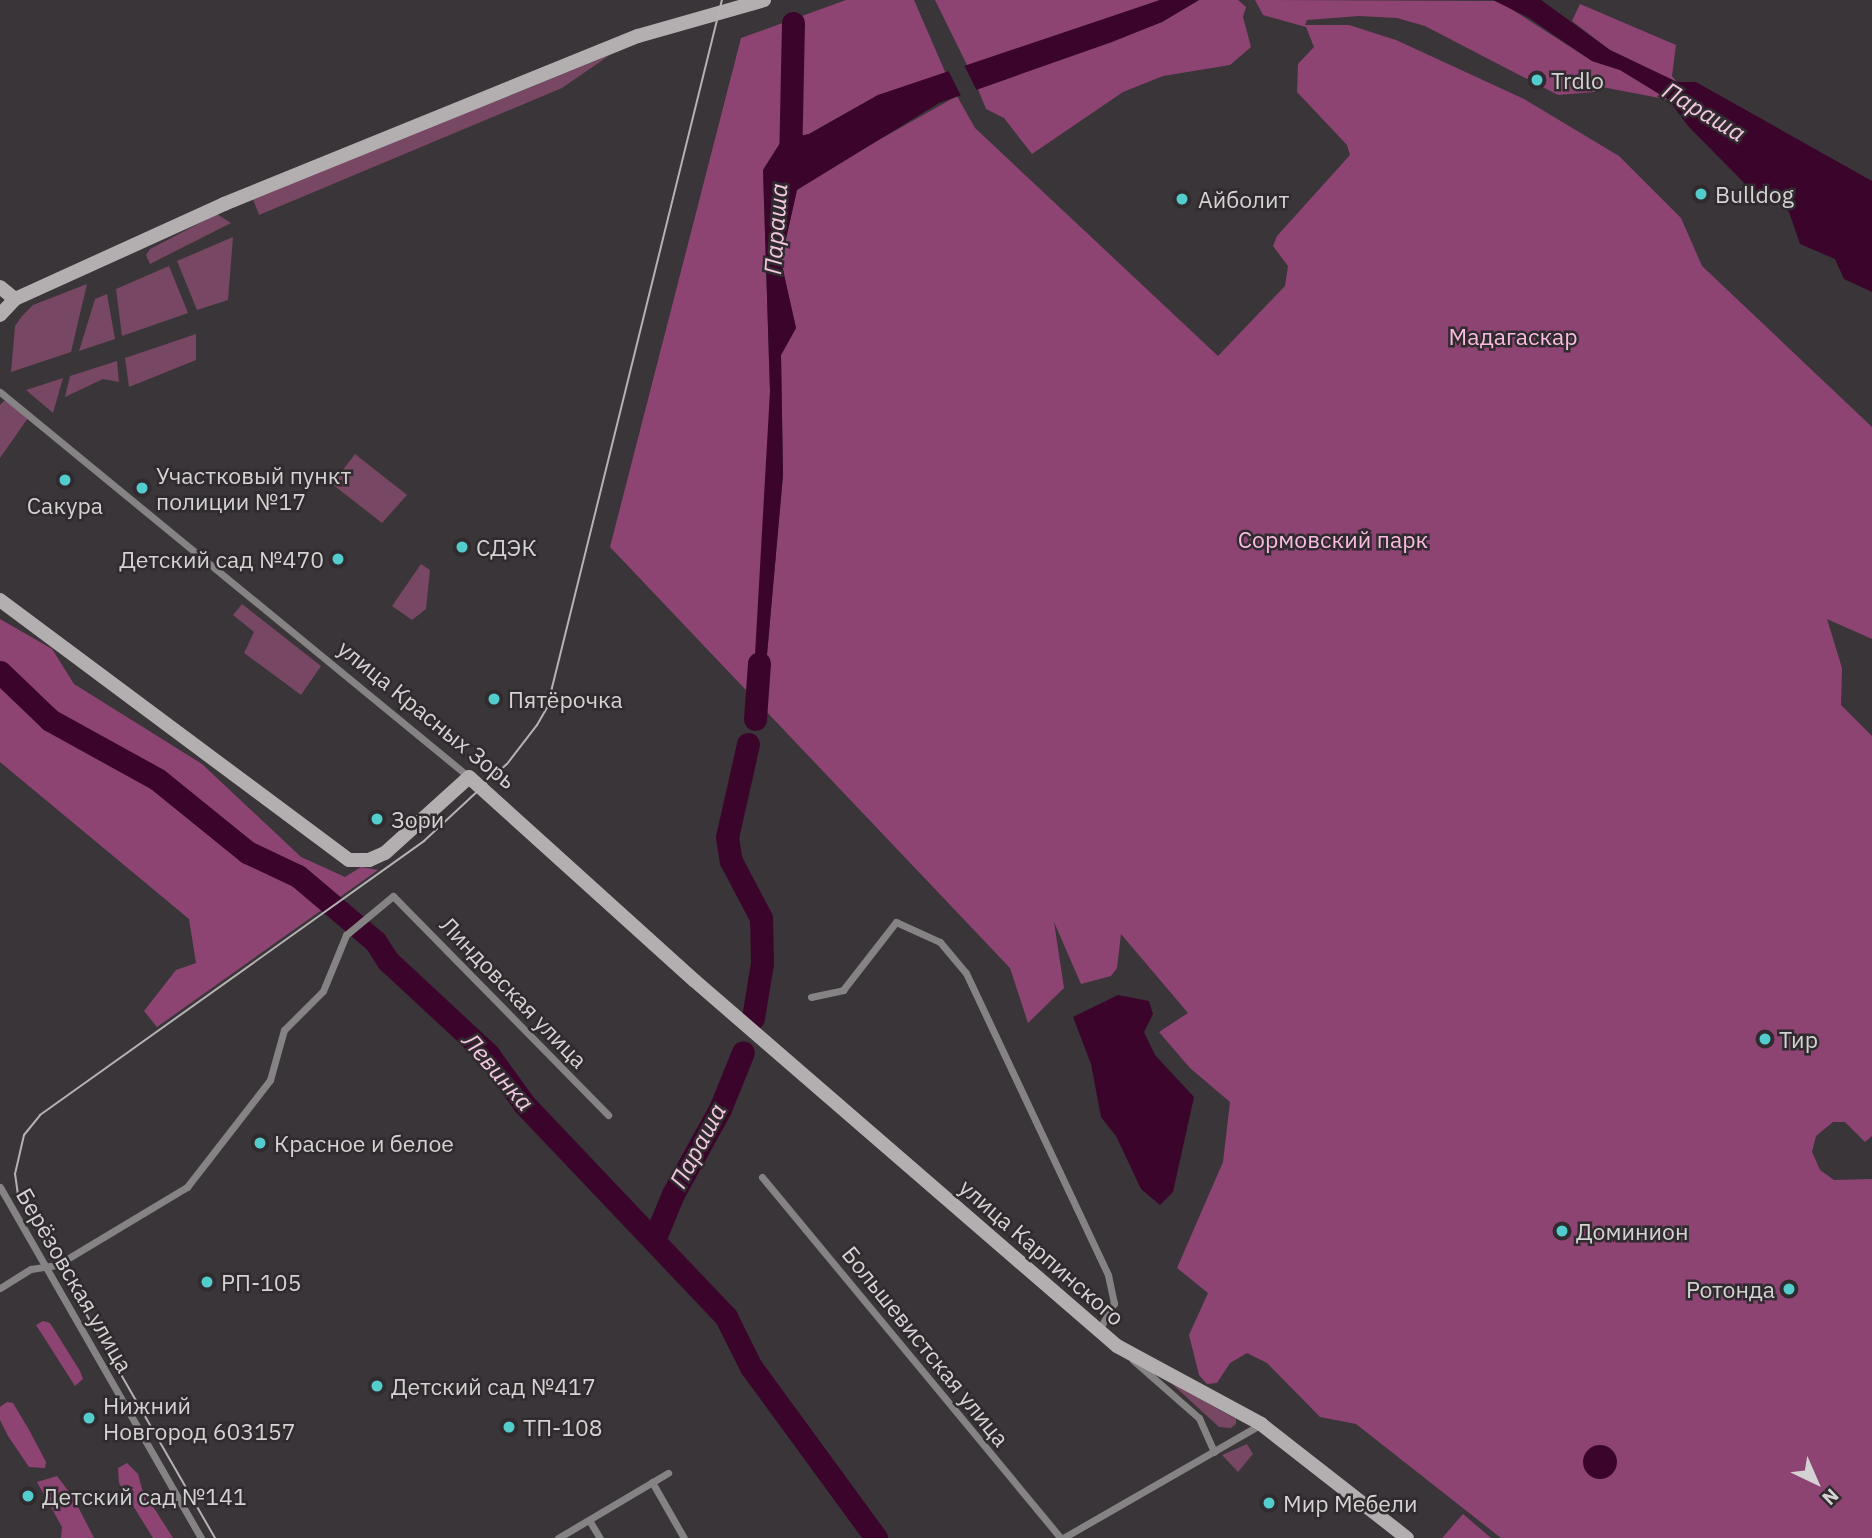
<!DOCTYPE html>
<meta charset="utf-8">
<style>
body{margin:0}
#map{position:relative;width:1872px;height:1538px;overflow:hidden;background:#3a3538;font-family:"IBM Plex Sans",sans-serif}
div>[style]{position:absolute}
[style*='--x']{left:calc(var(--x)*1px);top:calc(var(--y)*1px);width:calc(var(--w)*1px);rotate:calc(var(--a)*1deg)}
.green>*{inset:0;background:#774764}
.forest>*{inset:0;background:#8e4473}
.water>*{inset:0;background:#3b052b}
.round{border-radius:50%}
.pier>*{inset:0;background:#3a3538}
.river>*{height:23px;margin:-11.5px;padding:0 11.5px;transform-origin:11.5px;border-radius:11.5px;background:#3b052b}
.street>*{height:7px;margin:-3.5px;padding:0 3.5px;transform-origin:3.5px;border-radius:3.5px;background:#868385}
.secondary>*{height:14px;margin:-7px;padding:0 7px;transform-origin:7px;border-radius:7px;background:#b3afb1}
.tram>*{height:2px;margin:-1px;padding:0 1px;transform-origin:1px;border-radius:1px;background:#b6b2b4}
.dots>*{width:19px;height:19px;translate:-50% -50%;box-sizing:border-box;border:4px solid #302b2e;border-radius:50%}
span{translate:-50% -50%;white-space:nowrap;text-align:center;line-height:1.15;-webkit-text-stroke:5px #302b2e;paint-order:stroke}
.poi-label{font-size:23px;color:#d5d2d3}
.left{translate:0 -50%;text-align:left}
.right{translate:-100% -50%;text-align:right}
.park-label{font-size:23px;color:#fbbae0}
.street-label{font-size:23px;color:#d5d2d3}
.water-label{font-size:24px;color:#f4c8e1;font-style:italic}
.north{position:absolute;left:1781px;top:1447px;width:70px;height:70px;-webkit-text-stroke:5px #302b2e;paint-order:stroke;rotate:136deg;font-size:19px;font-weight:700;line-height:28px;text-align:center;color:#d5d2d3}
.north::after{content:'';display:block;margin:auto;width:24px;height:32px;background:#d5d2d3;clip-path:polygon(50% 0,100% 100%,50% 72%,0 100%)}
</style>
<div id="map">
<div class="green">
<i style="clip-path:polygon(610px 55px,562px 88px,259px 215px,253px 199px)"></i>
<i style="clip-path:polygon(217px 214px,231px 223px,150px 264px,146px 255px,150px 249px)"></i>
<i style="clip-path:polygon(233px 237px,228px 300px,197px 310px,177px 261px)"></i>
<i style="clip-path:polygon(169px 266px,188px 313px,122px 336px,116px 289px)"></i>
<i style="clip-path:polygon(87px 284px,71px 352px,11px 372px,15px 326px,22px 316px,33px 305px)"></i>
<i style="clip-path:polygon(107px 294px,115px 339px,79px 351px,95px 299px)"></i>
<i style="clip-path:polygon(196px 334px,196px 360px,129px 387px,125px 358px)"></i>
<i style="clip-path:polygon(117px 361px,119px 382px,103px 379px,65px 397px,70px 376px)"></i>
<i style="clip-path:polygon(63px 378px,53px 413px,26px 390px)"></i>
<i style="clip-path:polygon(6px 399px,28px 418px,0 458px,0 405px)"></i>
<i style="clip-path:polygon(355px 454px,407px 495px,382px 523px,332px 484px)"></i>
<i style="clip-path:polygon(421px 564px,430px 570px,426px 609px,412px 620px,392px 606px)"></i>
<i style="clip-path:polygon(242px 604px,321px 666px,301px 695px,244px 653px,254px 632px,233px 615px)"></i>
<i style="clip-path:polygon(1171px 1383px,1236px 1419px,1236px 1424px,1231px 1428px,1219px 1427px)"></i>
<i style="clip-path:polygon(1247px 1444px,1253px 1454px,1238px 1472px,1222px 1455px)"></i>
</div>
<div class="forest">
<i style="clip-path:polygon(846px 0,914px 0,946px 74px,878px 95px,809px 134px,782px 140px,763px 170px,770px 391px,763px 699px,783px 475px,781px 355px,796px 328px,781px 261px,797px 190px,820px 173px,957px 96px,975px 128px,1218px 356px,1285px 286px,1288px 266px,1273px 246px,1277px 236px,1350px 155px,1347px 145px,1297px 92px,1298px 64px,1314px 47px,1306px 27px,1263px 15px,1255px 0,1499px 1px,1592px 61px,1620px 70px,1670px 100px,1602px 87px,1594px 92px,1558px 95px,1425px 26px,1397px 18px,1359px 16px,1307px 20px,1305px 25px,1349px 25px,1396px 40px,1524px 99px,1619px 156px,1681px 218px,1702px 266px,1872px 427px,1872px 639px,1827px 619px,1842px 668px,1841px 705px,1872px 736px,1872px 1136px,1865px 1142px,1845px 1122px,1833px 1122px,1816px 1136px,1812px 1152px,1820px 1170px,1834px 1180px,1872px 1179px,1872px 1538px,1501px 1538px,1356px 1424px,1320px 1417px,1267px 1363px,1247px 1353px,1230px 1363px,1217px 1383px,1207px 1384px,1199px 1375px,1189px 1335px,1208px 1293px,1177px 1268px,1223px 1162px,1230px 1102px,1190px 1068px,1159px 1032px,1188px 1013px,1121px 934px,1117px 968px,1111px 976px,1081px 984px,1054px 922px,1064px 988px,1028px 1023px,1010px 968px,610px 547px,741px 38px)"></i>
<i style="clip-path:polygon(935px 0,1160px 0,968px 67px)"></i>
<i style="clip-path:polygon(1199px 0,1238px 0,1246px 7px,1243px 17px,1251px 47px,1230px 65px,1163px 76px,1123px 92px,1032px 154px,1004px 118px,986px 109px,978px 89px,1162px 22px)"></i>
<i style="clip-path:polygon(1580px 4px,1676px 45px,1672px 76px,1677px 82px,1610px 50px,1572px 21px)"></i>
<i style="clip-path:polygon(0 619px,52px 649px,74px 684px,202px 764px,301px 857px,345px 877px,361px 867px,378px 870px,157px 1027px,144px 1011px,176px 970px,196px 963px,189px 919px,0 762px)"></i>
<i style="clip-path:polygon(43px 1321px,50px 1323px,80px 1371px,83px 1379px,75px 1386px,36px 1325px)"></i>
<i style="clip-path:polygon(7px 1402px,13px 1403px,28px 1428px,46px 1462px,45px 1468px,29px 1467px,8px 1436px,0 1420px,0 1407px)"></i>
<i style="clip-path:polygon(127px 1463px,138px 1474px,142px 1489px,173px 1538px,153px 1538px,119px 1483px,118px 1468px)"></i>
<i style="clip-path:polygon(57px 1476px,73px 1497px,94px 1538px,61px 1538px,62px 1527px,37px 1482px)"></i>
<i style="clip-path:polygon(1463px 1514px,1491px 1538px,1442px 1538px)"></i>
</div>
<div class="water">
<i style="clip-path:polygon(1160px 0,1199px 0,1162px 22px,1112px 42px,939px 103px,797px 190px,781px 261px,796px 328px,781px 355px,783px 475px,763px 700px,753px 690px,770px 391px,763px 170px,782px 140px,809px 134px,878px 95px)"></i>
<i style="clip-path:polygon(1493px 0,1541px 0,1610px 50px,1677px 82px,1696px 82px,1872px 181px,1872px 292px,1844px 279px,1835px 259px,1800px 244px,1789px 212px,1779px 203px,1760px 199px,1688px 126px,1669px 100px,1620px 70px,1592px 61px,1529px 18px)"></i>
<i style="clip-path:polygon(1118px 995px,1149px 1001px,1153px 1014px,1144px 1032px,1155px 1055px,1194px 1097px,1173px 1192px,1160px 1205px,1141px 1189px,1116px 1136px,1101px 1117px,1091px 1064px,1073px 1017px)"></i>
<i class="round" style="left:1583px;top:1445px;width:34px;height:34px"></i>
</div>
<div class="pier">
<i style="clip-path:polygon(964px 65px,978px 93px,962px 98px,948px 70px)"></i>
</div>
<div class="river">
<i style="--x:790;--y:166;--w:143;--a:-88.8"></i>
<i style="--x:0;--y:672;--w:69;--a:43.8"></i>
<i style="--x:50;--y:720;--w:122;--a:28.9"></i>
<i style="--x:157;--y:779;--w:116;--a:39"></i>
<i style="--x:247;--y:852;--w:56;--a:25.2"></i>
<i style="--x:298;--y:876;--w:101;--a:40.2"></i>
<i style="--x:375;--y:941;--w:24;--a:57"></i>
<i style="--x:388;--y:961;--w:137;--a:42.9"></i>
<i style="--x:488;--y:1054;--w:62;--a:54.2"></i>
<i style="--x:524;--y:1104;--w:294;--a:46.5"></i>
<i style="--x:726;--y:1317;--w:56;--a:63.4"></i>
<i style="--x:751;--y:1367;--w:212;--a:53.8"></i>
<i style="--x:755;--y:719;--w:56;--a:-85.9"></i>
<i style="--x:748;--y:744;--w:95;--a:102.7"></i>
<i style="--x:727;--y:837;--w:24;--a:81"></i>
<i style="--x:731;--y:861;--w:64;--a:62.2"></i>
<i style="--x:761;--y:918;--w:45;--a:88.7"></i>
<i style="--x:762;--y:963;--w:56;--a:99.3"></i>
<i style="--x:654;--y:1240;--w:50;--a:-67.6"></i>
<i style="--x:673;--y:1194;--w:97;--a:-61.1"></i>
<i style="--x:720;--y:1109;--w:61;--a:-68"></i>
</div>
<div class="street">
<i style="--x:0;--y:392;--w:607;--a:39.38"></i>
<i style="--x:811;--y:997;--w:33;--a:-12"></i>
<i style="--x:843;--y:990;--w:86;--a:-52.1"></i>
<i style="--x:896;--y:922;--w:48;--a:24.4"></i>
<i style="--x:940;--y:942;--w:40;--a:50"></i>
<i style="--x:966;--y:973;--w:334;--a:64.8"></i>
<i style="--x:1108;--y:1275;--w:29;--a:78"></i>
<i style="--x:1114;--y:1303;--w:31;--a:119"></i>
<i style="--x:762;--y:1177;--w:469;--a:50.4"></i>
<i style="--x:0;--y:1187;--w:404;--a:60.2"></i>
<i style="--x:0;--y:1288;--w:36;--a:-32"></i>
<i style="--x:31;--y:1269;--w:26;--a:-9"></i>
<i style="--x:57;--y:1265;--w:152;--a:-31"></i>
<i style="--x:187;--y:1187;--w:135;--a:-52.2"></i>
<i style="--x:270;--y:1080;--w:52;--a:-74.4"></i>
<i style="--x:284;--y:1030;--w:55;--a:-45"></i>
<i style="--x:323;--y:991;--w:61;--a:-67.7"></i>
<i style="--x:346;--y:935;--w:61;--a:-39.7"></i>
<i style="--x:393;--y:896;--w:307;--a:45.5"></i>
<i style="--x:1133;--y:1360;--w:88;--a:41.3"></i>
<i style="--x:1199;--y:1418;--w:37;--a:66"></i>
<i style="--x:652;--y:1482;--w:64;--a:60.3"></i>
<i style="--x:589;--y:1520;--w:21;--a:59"></i>
<i style="--x:558;--y:1538;--w:128;--a:-30.6"></i>
<i style="--x:1063;--y:1538;--w:228;--a:-29.9"></i>
</div>
<div class="secondary">
<i style="--x:0;--y:287;--w:19;--a:39"></i>
<i style="--x:0;--y:315;--w:22;--a:-47"></i>
<i style="--x:15;--y:299;--w:230;--a:-24.4"></i>
<i style="--x:224;--y:204;--w:447;--a:-22.1"></i>
<i style="--x:638;--y:36;--w:131;--a:-15.9"></i>
<i style="--x:0;--y:600;--w:435;--a:36.7"></i>
<i style="--x:349;--y:860;--w:20;--a:0"></i>
<i style="--x:369;--y:860;--w:17;--a:-24"></i>
<i style="--x:385;--y:853;--w:113;--a:-42.1"></i>
<i style="--x:469;--y:777;--w:304;--a:42.1"></i>
<i style="--x:695;--y:981;--w:558;--a:40.86"></i>
<i style="--x:1117;--y:1346;--w:164;--a:28.4"></i>
<i style="--x:1261;--y:1424;--w:185;--a:38"></i>
</div>
<div class="tram">
<i style="--x:215;--y:1538;--w:396;--a:-119.9"></i>
<i style="--x:18;--y:1195;--w:21;--a:-98"></i>
<i style="--x:15;--y:1174;--w:40;--a:-77"></i>
<i style="--x:24;--y:1135;--w:26;--a:-51"></i>
<i style="--x:40;--y:1115;--w:472;--a:-35.5"></i>
<i style="--x:424;--y:841;--w:113;--a:-42.9"></i>
<i style="--x:507;--y:764;--w:49;--a:-52.4"></i>
<i style="--x:537;--y:725;--w:20;--a:-60"></i>
<i style="--x:547;--y:708;--w:729;--a:-76.12"></i>
</div>
<div class="dots">
<i style="left:1537px;top:80px;background:#53cdcb"></i>
<i style="left:1701px;top:194px;background:#53cdcb"></i>
<i style="left:1182px;top:199px;background:#53cdcb"></i>
<i style="left:65px;top:480px;background:#53cdcb"></i>
<i style="left:142px;top:488px;background:#53cdcb"></i>
<i style="left:462px;top:547px;background:#53cdcb"></i>
<i style="left:338px;top:559px;background:#53cdcb"></i>
<i style="left:494px;top:699px;background:#53cdcb"></i>
<i style="left:377px;top:819px;background:#53cdcb"></i>
<i style="left:1765px;top:1039px;background:#53cdcb"></i>
<i style="left:260px;top:1143px;background:#53cdcb"></i>
<i style="left:1562px;top:1231px;background:#53cdcb"></i>
<i style="left:207px;top:1282px;background:#53cdcb"></i>
<i style="left:1789px;top:1289px;background:#53cdcb"></i>
<i style="left:377px;top:1386px;background:#53cdcb"></i>
<i style="left:89px;top:1418px;background:#53cdcb"></i>
<i style="left:509px;top:1427px;background:#53cdcb"></i>
<i style="left:28px;top:1496px;background:#53cdcb"></i>
<i style="left:1269px;top:1503px;background:#53cdcb"></i>
</div>
<div class="poi-label">
<span class="left" style="left:1551px;top:80px">Trdlo</span>
<span class="left" style="left:1715px;top:194px">Bulldog</span>
<span class="left" style="left:1198px;top:199px">Айболит</span>
<span class="left" style="left:156px;top:488px">Участковый пункт<br>полиции №17</span>
<span style="left:65px;top:505px">Сакура</span>
<span class="left" style="left:476px;top:547px">СДЭК</span>
<span class="right" style="left:324px;top:559px">Детский сад №470</span>
<span class="left" style="left:508px;top:699px">Пятёрочка</span>
<span class="left" style="left:391px;top:819px">Зори</span>
<span class="left" style="left:1779px;top:1039px">Тир</span>
<span class="left" style="left:274px;top:1143px">Красное и белое</span>
<span class="left" style="left:1576px;top:1231px">Доминион</span>
<span class="left" style="left:221px;top:1282px">РП-105</span>
<span class="right" style="left:1775px;top:1289px">Ротонда</span>
<span class="left" style="left:391px;top:1386px">Детский сад №417</span>
<span class="left" style="left:103px;top:1418px">Нижний<br>Новгород 603157</span>
<span class="left" style="left:523px;top:1427px">ТП-108</span>
<span class="left" style="left:42px;top:1496px">Детский сад №141</span>
<span class="left" style="left:1283px;top:1503px">Мир Мебели</span>
</div>
<div class="park-label">
<span style="left:1513px;top:336px">Мадагаскар</span>
<span style="left:1333px;top:539px">Сормовский парк</span>
</div>
<div class="street-label">
<span style="left:427px;top:714px;rotate:39deg">улица Красных Зорь</span>
<span style="left:514px;top:992px;rotate:46deg">Линдовская улица</span>
<span style="left:1042px;top:1252px;rotate:41deg">улица Карпинского</span>
<span style="left:75px;top:1280px;rotate:60deg">Берёзовская улица</span>
<span style="left:926px;top:1346px;rotate:51deg">Большевистская улица</span>
</div>
<div class="water-label">
<span style="left:1704px;top:112px;rotate:31deg">Параша</span>
<span style="left:776px;top:229px;rotate:-86deg">Параша</span>
<span style="left:498px;top:1072px;rotate:49deg">Левинка</span>
<span style="left:698px;top:1146px;rotate:-62deg">Параша</span>
</div>
<div class="north">N</div>
</div>
